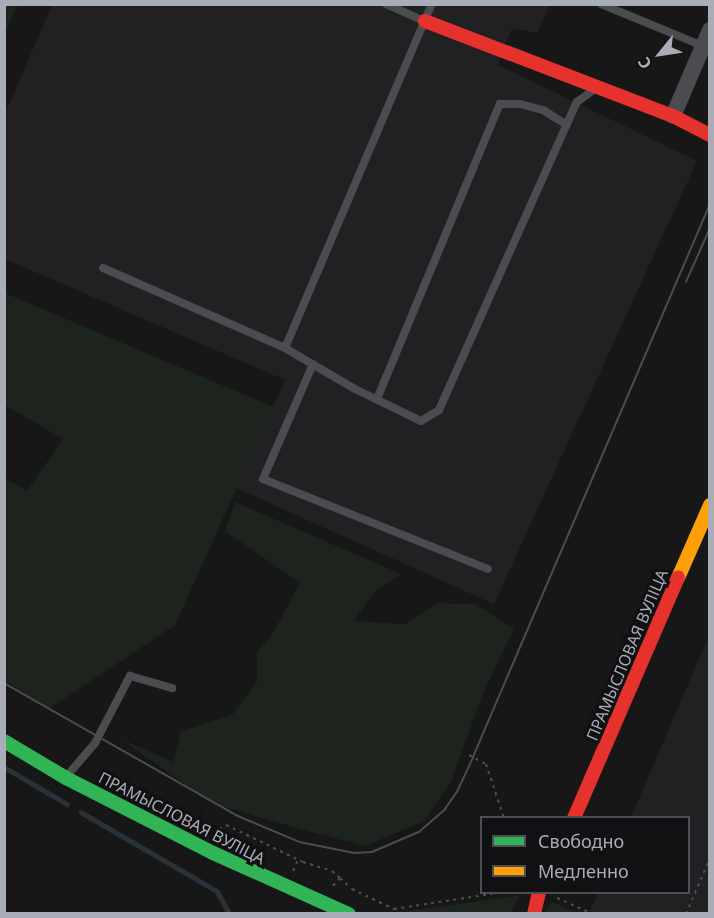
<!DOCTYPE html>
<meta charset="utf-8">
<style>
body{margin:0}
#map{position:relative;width:714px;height:918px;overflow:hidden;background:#171717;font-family:"Noto Sans",sans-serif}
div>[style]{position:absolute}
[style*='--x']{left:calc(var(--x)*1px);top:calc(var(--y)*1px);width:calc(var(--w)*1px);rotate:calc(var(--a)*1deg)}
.built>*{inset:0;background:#212123}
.green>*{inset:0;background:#1d241e}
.stream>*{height:4.5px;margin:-2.25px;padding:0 2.25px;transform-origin:2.25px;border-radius:2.25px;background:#2a3239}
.path>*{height:2px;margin-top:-1px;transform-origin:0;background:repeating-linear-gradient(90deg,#4d4e52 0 3px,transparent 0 7.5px)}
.lane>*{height:8px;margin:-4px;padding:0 4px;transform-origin:4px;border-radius:4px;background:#4b4c50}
.street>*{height:16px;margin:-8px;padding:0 8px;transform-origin:8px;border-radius:8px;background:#4b4c50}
.fast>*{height:14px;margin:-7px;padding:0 7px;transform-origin:7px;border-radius:7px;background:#30b455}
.slow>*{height:14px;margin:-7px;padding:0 7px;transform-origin:7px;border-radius:7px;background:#ff9f0a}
.jam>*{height:14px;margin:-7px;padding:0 7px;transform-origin:7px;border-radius:7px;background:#e5322d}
.tram>*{height:1.5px;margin:-0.75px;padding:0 0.75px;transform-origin:0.75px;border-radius:0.75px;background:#4b4c4f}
span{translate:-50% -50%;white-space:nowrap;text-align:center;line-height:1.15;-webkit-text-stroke:6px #111113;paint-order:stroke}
.street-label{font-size:16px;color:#a8adb8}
.frame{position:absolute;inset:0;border:6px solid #a8adb8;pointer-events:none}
.legend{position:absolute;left:480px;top:816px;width:210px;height:78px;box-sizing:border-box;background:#111113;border:2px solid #4d4f55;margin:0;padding:8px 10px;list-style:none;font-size:18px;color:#a8adb8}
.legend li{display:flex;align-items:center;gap:12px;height:30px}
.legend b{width:30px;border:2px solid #4d4f55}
.north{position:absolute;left:630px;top:24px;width:60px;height:60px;-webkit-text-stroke:4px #111113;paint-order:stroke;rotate:240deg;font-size:16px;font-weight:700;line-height:24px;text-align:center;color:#a8adb8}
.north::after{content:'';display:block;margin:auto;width:21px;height:27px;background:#a8adb8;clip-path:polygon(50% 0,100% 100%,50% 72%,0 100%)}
</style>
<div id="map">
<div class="built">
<i style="clip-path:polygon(52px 5px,550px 5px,537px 33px,512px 28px,498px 65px,697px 161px,494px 604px,236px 488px,285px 380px,5px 259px,5px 114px)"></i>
<i style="clip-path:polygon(709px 635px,709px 913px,589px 913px,598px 893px,688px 892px,688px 818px,631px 817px)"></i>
</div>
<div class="green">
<i style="clip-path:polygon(5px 4px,17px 5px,5px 33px,4px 5px)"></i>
<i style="clip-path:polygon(5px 293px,273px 407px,175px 625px,50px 708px,5px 681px,5px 478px,27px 491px,63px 439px,5px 405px)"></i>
<i style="clip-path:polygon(235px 502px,401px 574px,375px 591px,354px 621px,405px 624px,438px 603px,475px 604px,514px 629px,483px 693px,451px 782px,424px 821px,365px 846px,300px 829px,211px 803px,121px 739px,173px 762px,181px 731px,232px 715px,257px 682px,257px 652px,272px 635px,300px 583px,225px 531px)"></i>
<i style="clip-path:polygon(520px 895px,510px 913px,395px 913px)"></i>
<i style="clip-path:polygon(552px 902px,578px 913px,543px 914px)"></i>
</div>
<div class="stream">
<i style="--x:4;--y:767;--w:73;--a:30.4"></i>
<i style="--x:81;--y:812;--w:157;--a:30.2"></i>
<i style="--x:217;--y:891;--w:26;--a:61"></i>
</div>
<div class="path">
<i style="--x:469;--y:755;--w:19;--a:28"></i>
<i style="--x:486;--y:764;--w:57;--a:71.6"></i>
<i style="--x:213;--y:833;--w:15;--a:-32"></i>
<i style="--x:226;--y:825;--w:85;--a:25.7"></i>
<i style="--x:303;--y:862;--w:30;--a:17"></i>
<i style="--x:332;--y:871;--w:11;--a:41"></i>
<i style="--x:293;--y:871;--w:12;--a:-66"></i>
<i style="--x:333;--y:886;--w:11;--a:-49"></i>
<i style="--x:340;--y:878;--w:16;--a:43"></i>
<i style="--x:352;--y:889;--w:47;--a:25.5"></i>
<i style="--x:394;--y:909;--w:111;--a:-8.8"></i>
<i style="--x:557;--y:898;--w:39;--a:24"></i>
<i style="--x:686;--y:914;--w:61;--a:-66.8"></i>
</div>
<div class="lane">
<i style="--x:386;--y:4;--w:42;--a:24.1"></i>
<i style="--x:601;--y:4;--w:110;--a:22.4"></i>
<i style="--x:103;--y:268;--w:199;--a:23.7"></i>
<i style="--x:285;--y:348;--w:374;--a:-66.9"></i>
<i style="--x:285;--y:348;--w:81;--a:30.4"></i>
<i style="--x:355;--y:389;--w:73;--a:25.9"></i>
<i style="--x:421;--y:421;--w:21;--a:-31"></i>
<i style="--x:439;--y:410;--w:338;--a:-65.9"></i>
<i style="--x:577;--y:102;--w:22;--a:-36"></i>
<i style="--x:313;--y:364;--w:125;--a:113.5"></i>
<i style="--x:263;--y:479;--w:242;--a:21.8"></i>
<i style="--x:377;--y:399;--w:320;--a:-67.4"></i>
<i style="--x:500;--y:104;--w:20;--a:0"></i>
<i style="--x:520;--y:104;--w:24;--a:15"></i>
<i style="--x:543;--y:110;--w:28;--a:32"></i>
<i style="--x:66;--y:777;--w:45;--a:-49.5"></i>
<i style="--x:95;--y:743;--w:76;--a:-62.4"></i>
<i style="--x:130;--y:676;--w:44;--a:15.9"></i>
</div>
<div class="street">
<i style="--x:673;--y:116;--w:94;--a:-66.7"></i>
</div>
<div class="fast">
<i style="--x:4;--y:741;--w:72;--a:30.8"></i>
<i style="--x:66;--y:778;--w:165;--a:27"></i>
<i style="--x:213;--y:853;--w:149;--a:24.2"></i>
</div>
<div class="slow">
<i style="--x:678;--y:578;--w:80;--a:-66.3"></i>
</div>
<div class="jam">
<i style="--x:425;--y:21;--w:266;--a:21"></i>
<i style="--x:673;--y:116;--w:42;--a:27.2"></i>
<i style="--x:574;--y:818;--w:262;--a:-66.6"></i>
<i style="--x:534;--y:914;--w:23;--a:-77"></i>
</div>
<div class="tram">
<i style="--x:686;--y:282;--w:59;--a:-66"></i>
<i style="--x:4;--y:683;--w:269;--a:29.6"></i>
<i style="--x:238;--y:816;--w:67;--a:22.8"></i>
<i style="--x:300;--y:842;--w:55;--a:11.5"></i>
<i style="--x:354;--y:853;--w:18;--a:-3"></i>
<i style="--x:372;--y:852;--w:51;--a:-23.1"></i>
<i style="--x:419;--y:832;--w:35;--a:-41"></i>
<i style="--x:445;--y:809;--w:21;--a:-55"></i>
<i style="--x:457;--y:792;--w:38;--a:-65"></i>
<i style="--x:473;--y:757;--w:602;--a:-66.8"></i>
</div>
<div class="street-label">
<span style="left:627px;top:655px;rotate:-67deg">ПРАМЫСЛОВАЯ ВУЛІЦА</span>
<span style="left:182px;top:818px;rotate:27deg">ПРАМЫСЛОВАЯ ВУЛІЦА</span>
</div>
<div class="frame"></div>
<ul class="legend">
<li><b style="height:8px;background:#30b455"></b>Свободно</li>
<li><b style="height:8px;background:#ff9f0a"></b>Медленно</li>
</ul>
<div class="north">С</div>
</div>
